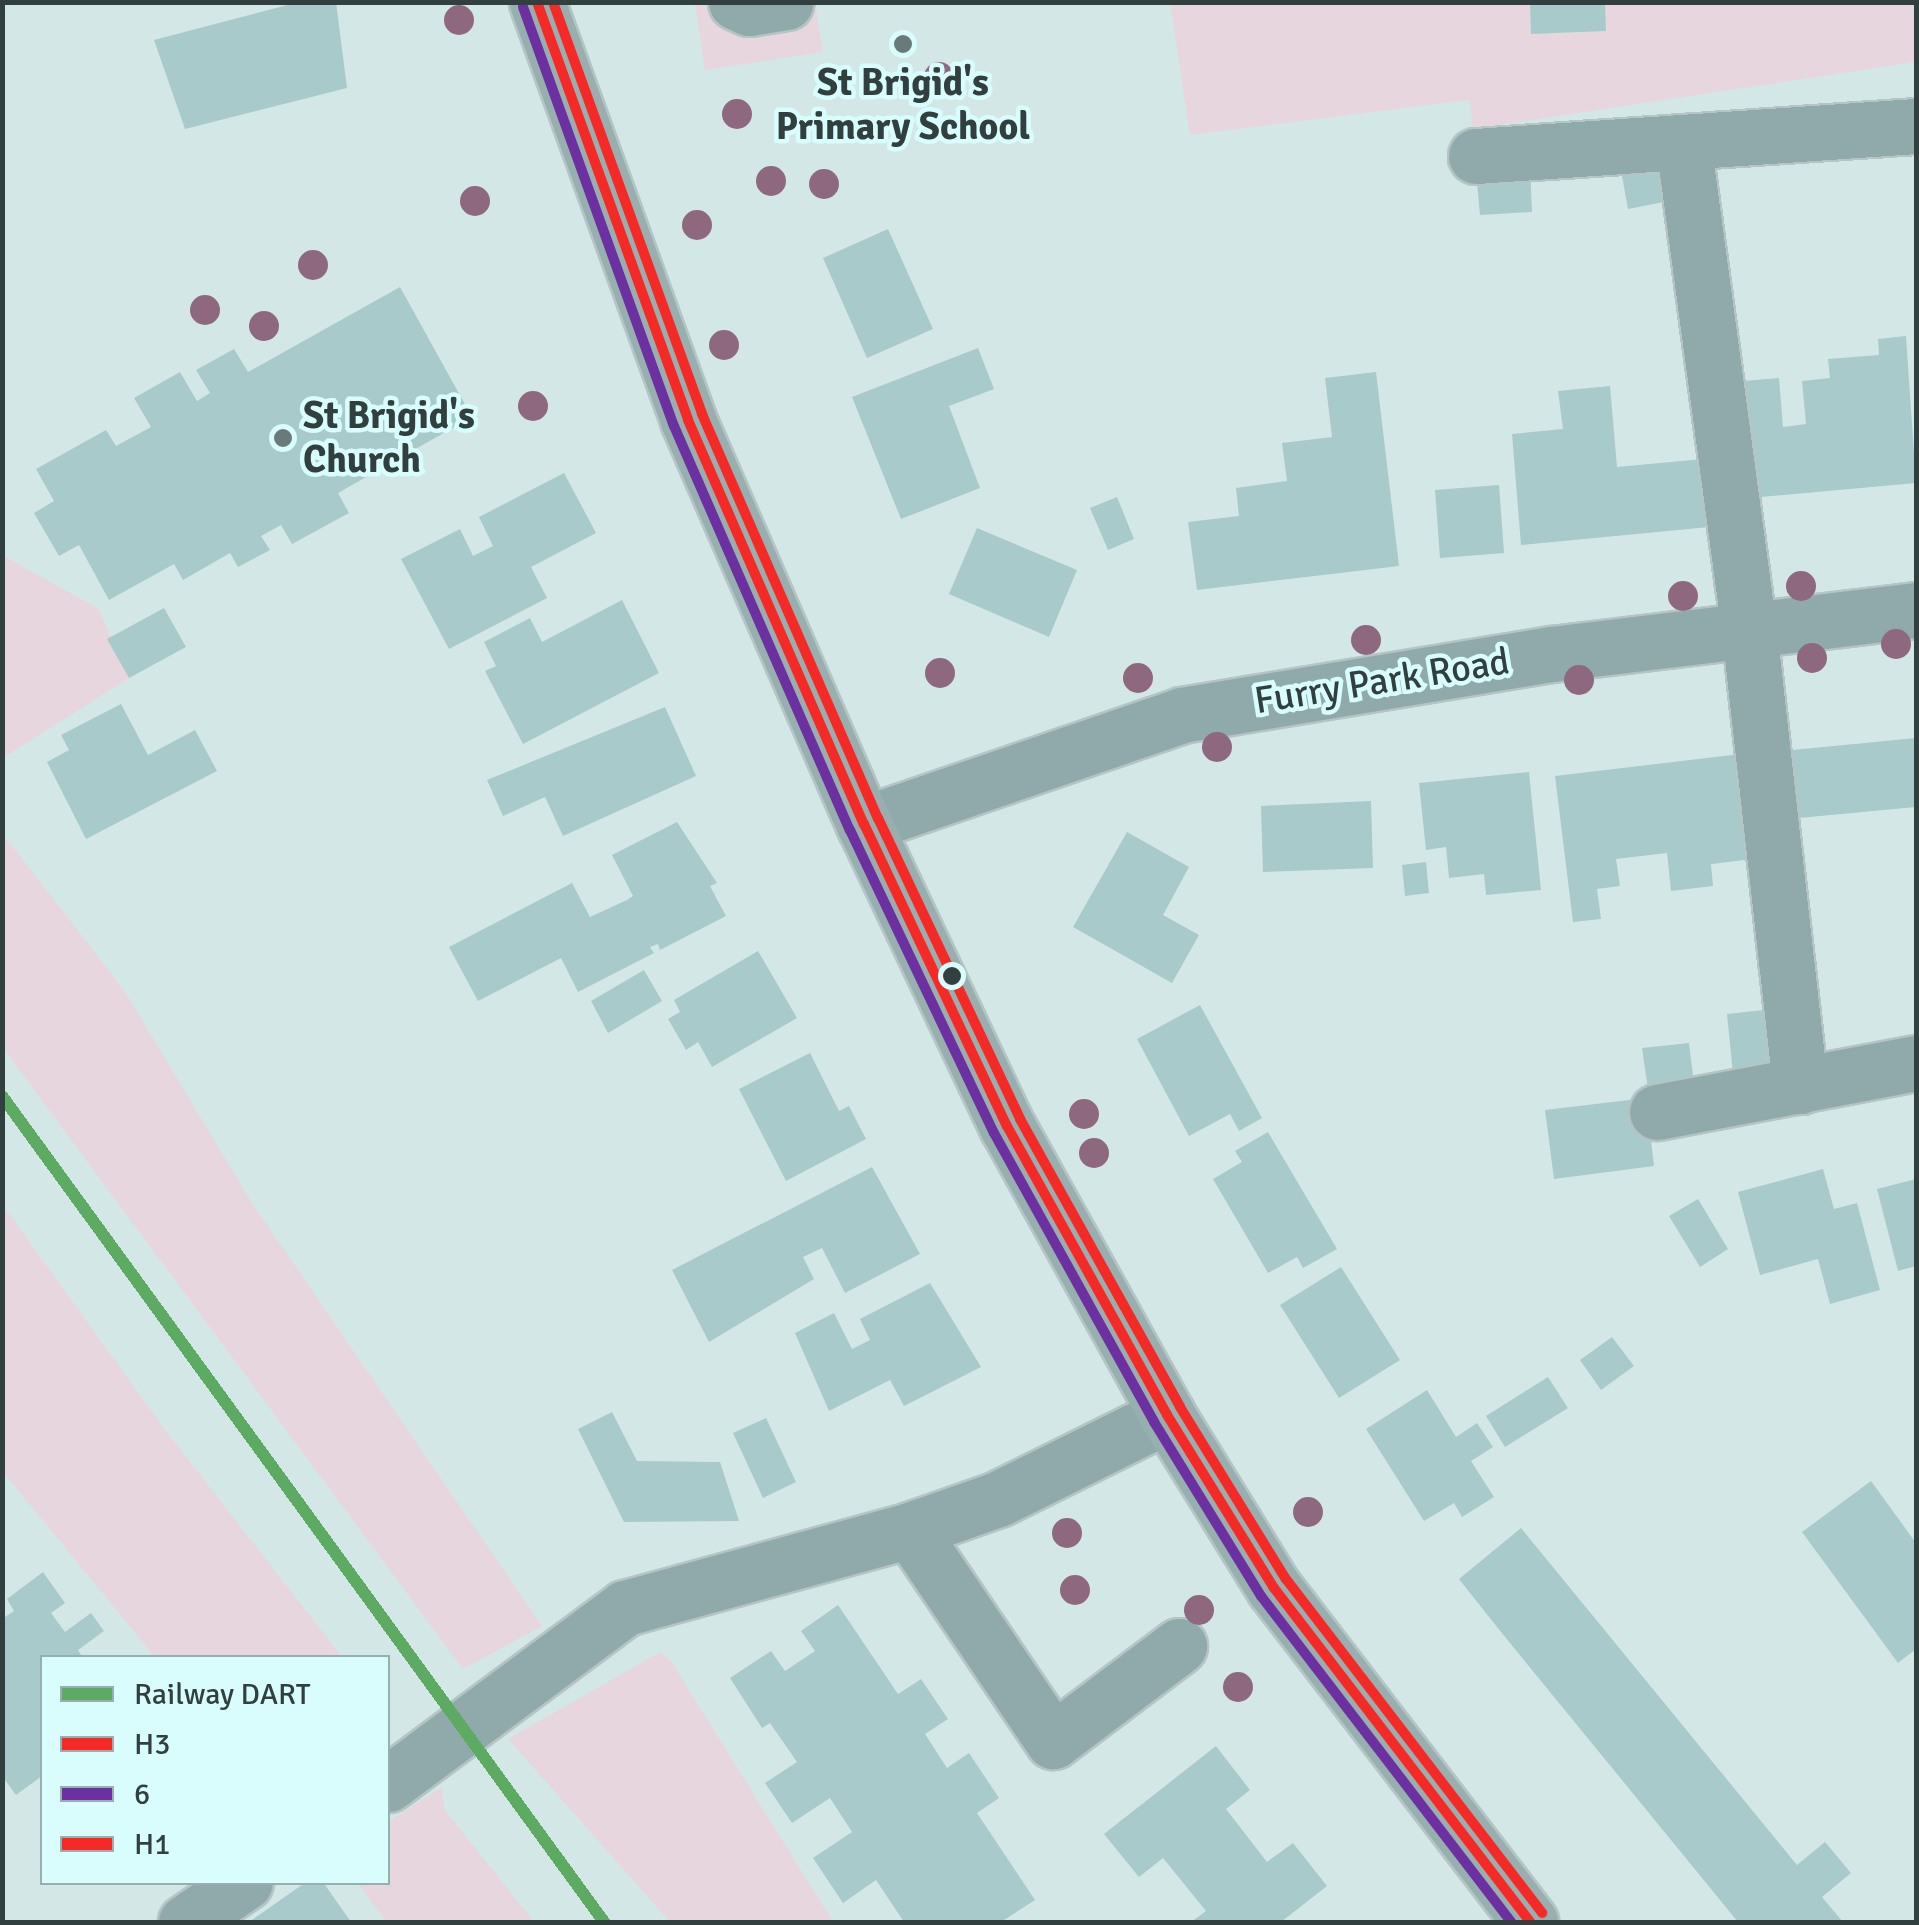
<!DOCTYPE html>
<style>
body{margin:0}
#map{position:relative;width:1919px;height:1925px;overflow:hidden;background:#d4e7e7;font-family:Signika,sans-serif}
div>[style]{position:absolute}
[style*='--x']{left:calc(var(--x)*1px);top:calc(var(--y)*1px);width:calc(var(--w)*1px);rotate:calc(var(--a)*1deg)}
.green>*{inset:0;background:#e7d6de}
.building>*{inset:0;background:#a8cacb}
.roads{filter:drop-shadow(2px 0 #b5c4c4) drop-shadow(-2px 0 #b5c4c4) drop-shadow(0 2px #b5c4c4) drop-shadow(0 -2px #b5c4c4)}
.minor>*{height:55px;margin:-27.5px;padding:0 27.5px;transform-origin:27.5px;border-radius:27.5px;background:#90aaab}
.major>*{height:55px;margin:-27.5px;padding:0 27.5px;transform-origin:27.5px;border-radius:27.5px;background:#98afb0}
.bus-1>*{height:10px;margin:-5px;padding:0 5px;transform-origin:5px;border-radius:5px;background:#f52a26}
.bus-2>*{height:10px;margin:-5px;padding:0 5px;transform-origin:5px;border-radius:5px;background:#6c30a1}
.bus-3>*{height:10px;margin:-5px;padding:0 5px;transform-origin:5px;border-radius:5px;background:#f52a26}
.rail-1>*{height:12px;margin:-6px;padding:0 6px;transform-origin:6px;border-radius:6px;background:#5daa62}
.trees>*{width:30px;height:30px;margin:-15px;border-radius:50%;background:#8e687e}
.dots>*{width:28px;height:28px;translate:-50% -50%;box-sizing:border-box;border:5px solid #d9fcfd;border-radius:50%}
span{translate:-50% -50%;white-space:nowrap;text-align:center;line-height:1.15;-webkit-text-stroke:9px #d9fcfd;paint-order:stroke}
.poi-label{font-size:38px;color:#313f3f;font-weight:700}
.left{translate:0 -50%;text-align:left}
.street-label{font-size:38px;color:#313f3f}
.frame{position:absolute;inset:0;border:5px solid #313f3f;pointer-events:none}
.legend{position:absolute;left:40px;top:1655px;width:350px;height:230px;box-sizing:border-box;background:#d9fcfd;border:2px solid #96b0b1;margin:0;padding:12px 18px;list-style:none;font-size:30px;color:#313f3f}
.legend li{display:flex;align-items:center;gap:20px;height:50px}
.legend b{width:50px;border:2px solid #96b0b1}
</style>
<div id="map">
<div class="green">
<i style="clip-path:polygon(695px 3px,815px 3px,823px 52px,705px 70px)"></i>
<i style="clip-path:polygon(1170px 3px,1530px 3px,1532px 34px,1606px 31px,1605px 3px,1916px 3px,1916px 62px,1473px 129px,1469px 100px,1190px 135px)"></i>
<i style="clip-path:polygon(2px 555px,99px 609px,129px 678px,3px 758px)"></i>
<i style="clip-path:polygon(2px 833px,124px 990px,252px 1203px,542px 1626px,463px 1669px,3px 1048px)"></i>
<i style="clip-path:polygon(2px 1204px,166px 1431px,342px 1657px,155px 1657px,3px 1472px)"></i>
<i style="clip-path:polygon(660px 1652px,671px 1661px,833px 1922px,670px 1922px,508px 1739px)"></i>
<i style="clip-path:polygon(442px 1787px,444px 1809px,534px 1922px,386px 1922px,358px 1883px,388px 1882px,388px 1822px)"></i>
</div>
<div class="building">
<i style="clip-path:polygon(299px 2px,336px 2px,347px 88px,185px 129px,154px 40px)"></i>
<i style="clip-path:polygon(1530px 2px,1605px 2px,1606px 31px,1531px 34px)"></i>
<i style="clip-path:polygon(1670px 155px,1679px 199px,1628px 209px,1620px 165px)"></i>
<i style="clip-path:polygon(1530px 169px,1532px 212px,1480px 215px,1476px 173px)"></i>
<i style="clip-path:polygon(888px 229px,933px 329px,867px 358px,823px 258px)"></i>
<i style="clip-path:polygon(400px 287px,472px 417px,338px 493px,349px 513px,292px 544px,281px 525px,261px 536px,270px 550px,238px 567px,230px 553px,183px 580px,174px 564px,109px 600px,79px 545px,59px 556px,34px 513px,54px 501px,36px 469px,106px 430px,116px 446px,151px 427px,134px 398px,180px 372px,197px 401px,210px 393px,196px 370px,234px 349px,248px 372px)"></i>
<i style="clip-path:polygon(1906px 336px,1916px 483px,1738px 499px,1747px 430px,1743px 381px,1779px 378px,1783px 427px,1806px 424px,1802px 381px,1830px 378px,1828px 359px,1879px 355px,1878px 339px)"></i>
<i style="clip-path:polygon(978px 348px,994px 389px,949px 406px,980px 488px,901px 519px,852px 397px)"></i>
<i style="clip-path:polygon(1376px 372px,1399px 566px,1197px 590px,1188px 522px,1239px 516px,1236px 488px,1287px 481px,1282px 443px,1332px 437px,1325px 378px)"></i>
<i style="clip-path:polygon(1610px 386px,1617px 467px,1714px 458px,1720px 526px,1521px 545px,1512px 434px,1563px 429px,1558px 391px)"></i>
<i style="clip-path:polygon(564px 473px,596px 533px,531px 567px,547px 598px,449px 649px,401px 559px,460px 529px,473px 556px,493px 546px,479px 517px)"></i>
<i style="clip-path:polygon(1499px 485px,1504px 553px,1440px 558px,1435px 490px)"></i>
<i style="clip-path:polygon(1117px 497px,1134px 539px,1108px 550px,1090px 508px)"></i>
<i style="clip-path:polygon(977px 528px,1077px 570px,1049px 637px,949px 594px)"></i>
<i style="clip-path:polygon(622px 600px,659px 673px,523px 744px,485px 671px,496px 666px,484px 642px,530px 618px,542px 642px)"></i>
<i style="clip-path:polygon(164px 608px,186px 647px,129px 678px,107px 639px)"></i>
<i style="clip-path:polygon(121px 704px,148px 755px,195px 730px,217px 771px,86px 839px,47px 762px,69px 750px,61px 735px)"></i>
<i style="clip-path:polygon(665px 707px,696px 776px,563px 836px,545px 797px,503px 816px,487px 780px)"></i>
<i style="clip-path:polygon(1916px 738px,1916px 807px,1788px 819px,1782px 751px)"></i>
<i style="clip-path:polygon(1749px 753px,1762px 858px,1711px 864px,1713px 886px,1671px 891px,1667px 853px,1616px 859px,1620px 886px,1597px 889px,1601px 919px,1573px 922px,1555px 776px)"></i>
<i style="clip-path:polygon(1529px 772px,1541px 890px,1486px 895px,1484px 874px,1449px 878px,1446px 847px,1426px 850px,1419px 783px)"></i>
<i style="clip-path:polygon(1371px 801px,1373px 868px,1263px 872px,1261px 806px)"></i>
<i style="clip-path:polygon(677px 822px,717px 883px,710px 886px,726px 916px,660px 950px,658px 944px,650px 947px,654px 953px,578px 992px,561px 958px,478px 1001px,449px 947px,572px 883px,590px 917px,627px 900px,633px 896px,612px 855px)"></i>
<i style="clip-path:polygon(1127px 832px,1189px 867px,1163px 915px,1199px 935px,1172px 983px,1073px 927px)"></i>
<i style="clip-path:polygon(1426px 862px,1429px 893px,1405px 896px,1402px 865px)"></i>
<i style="clip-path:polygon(758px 951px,797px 1018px,712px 1067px,698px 1042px,686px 1050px,668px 1019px,680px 1012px,674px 1000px)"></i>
<i style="clip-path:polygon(644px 970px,662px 1001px,608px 1033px,591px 1001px)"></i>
<i style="clip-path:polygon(1200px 1005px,1262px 1118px,1239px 1131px,1230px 1114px,1189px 1136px,1137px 1039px)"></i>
<i style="clip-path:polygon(1782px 1008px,1789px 1068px,1733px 1074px,1727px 1014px)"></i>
<i style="clip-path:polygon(1689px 1043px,1694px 1084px,1648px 1089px,1642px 1048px)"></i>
<i style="clip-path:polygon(810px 1053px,839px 1111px,849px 1106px,866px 1139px,786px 1181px,739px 1089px)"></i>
<i style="clip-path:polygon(1646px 1098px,1654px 1166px,1554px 1179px,1545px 1110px)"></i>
<i style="clip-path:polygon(1268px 1132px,1337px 1249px,1303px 1268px,1297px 1257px,1268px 1273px,1213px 1179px,1242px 1162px,1235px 1151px)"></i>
<i style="clip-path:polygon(872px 1167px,920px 1254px,845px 1293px,822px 1248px,803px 1257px,814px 1279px,709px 1342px,672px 1270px)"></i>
<i style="clip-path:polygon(1823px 1169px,1834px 1209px,1857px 1203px,1880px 1290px,1830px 1304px,1818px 1259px,1760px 1275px,1738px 1192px)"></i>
<i style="clip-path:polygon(1916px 1179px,1916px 1266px,1898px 1271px,1877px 1189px)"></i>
<i style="clip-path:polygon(1698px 1199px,1728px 1249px,1700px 1267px,1669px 1216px)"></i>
<i style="clip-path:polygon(1341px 1267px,1400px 1360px,1339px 1398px,1280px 1305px)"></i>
<i style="clip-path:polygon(930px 1283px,981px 1367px,904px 1406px,890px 1380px,829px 1411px,795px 1333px,834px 1313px,852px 1349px,870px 1340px,860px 1319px)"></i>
<i style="clip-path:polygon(1612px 1337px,1634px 1366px,1601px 1390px,1580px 1360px)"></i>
<i style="clip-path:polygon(1548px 1377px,1568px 1408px,1505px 1447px,1486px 1416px)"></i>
<i style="clip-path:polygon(1427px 1390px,1456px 1437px,1477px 1423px,1493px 1447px,1471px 1461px,1494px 1497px,1462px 1517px,1454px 1503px,1424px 1521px,1366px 1429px)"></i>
<i style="clip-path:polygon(612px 1412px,637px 1461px,720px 1462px,739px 1521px,624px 1522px,578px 1429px)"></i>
<i style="clip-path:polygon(766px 1418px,796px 1482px,763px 1498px,733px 1433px)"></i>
<i style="clip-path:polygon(1871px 1481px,1916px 1543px,1916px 1649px,1898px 1663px,1802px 1532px)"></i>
<i style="clip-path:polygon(1521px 1528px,1797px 1865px,1825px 1842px,1851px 1873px,1822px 1897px,1843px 1922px,1738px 1922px,1501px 1632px,1459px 1579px)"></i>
<i style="clip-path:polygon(43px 1572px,65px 1603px,51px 1613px,65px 1632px,91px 1613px,104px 1631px,78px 1650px,83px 1658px,42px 1658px,42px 1776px,16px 1795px,2px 1776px,2px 1619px,14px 1611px,7px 1599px)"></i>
<i style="clip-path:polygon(838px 1605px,898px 1694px,921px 1679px,948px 1719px,925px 1734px,947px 1768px,969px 1753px,999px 1798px,977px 1813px,1035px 1900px,1001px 1922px,904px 1922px,876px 1880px,843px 1903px,813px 1858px,852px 1832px,830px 1798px,792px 1823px,765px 1783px,797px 1762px,770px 1723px,762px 1728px,730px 1678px,771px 1651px,785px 1671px,815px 1651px,801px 1631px)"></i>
<i style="clip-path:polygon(1216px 1746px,1250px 1790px,1226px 1809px,1267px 1862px,1293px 1843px,1327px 1886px,1281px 1922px,1191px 1922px,1206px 1911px,1163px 1858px,1139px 1877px,1104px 1834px)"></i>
<i style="clip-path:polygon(306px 1882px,323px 1882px,351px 1922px,249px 1922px)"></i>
</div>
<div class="roads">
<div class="minor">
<i style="--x:736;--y:2;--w:14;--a:25"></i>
<i style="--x:749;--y:8;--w:37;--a:-9"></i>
<i style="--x:1683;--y:142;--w:492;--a:82.3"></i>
<i style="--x:1749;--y:630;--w:459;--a:83.6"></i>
<i style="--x:1476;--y:156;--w:441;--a:-3.9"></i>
<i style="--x:864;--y:824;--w:336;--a:-18.9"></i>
<i style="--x:1182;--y:715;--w:375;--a:-9.4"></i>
<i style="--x:1552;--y:654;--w:367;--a:-6.9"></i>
<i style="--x:1657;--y:1112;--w:264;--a:-10.7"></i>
<i style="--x:910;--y:1530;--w:255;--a:55.9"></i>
<i style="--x:1053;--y:1741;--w:158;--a:-37"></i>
<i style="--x:388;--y:1784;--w:295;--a:-36.6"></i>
<i style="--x:625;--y:1608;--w:295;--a:-15.3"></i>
<i style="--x:910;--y:1530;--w:93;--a:-19.4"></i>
<i style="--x:998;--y:1499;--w:189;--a:-26.4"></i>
<i style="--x:186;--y:1922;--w:71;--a:-34.1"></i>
</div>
<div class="major">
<i style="--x:537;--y:2;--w:444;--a:70.1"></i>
<i style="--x:688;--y:420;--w:441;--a:66.5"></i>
<i style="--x:864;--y:824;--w:334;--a:64.7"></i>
<i style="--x:1007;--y:1126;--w:330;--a:61"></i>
<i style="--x:1167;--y:1415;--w:203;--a:58.3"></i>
<i style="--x:1274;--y:1588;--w:421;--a:52.5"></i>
</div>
</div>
<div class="bus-1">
<i style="--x:537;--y:2;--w:444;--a:70.1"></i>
<i style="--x:688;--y:420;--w:441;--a:66.5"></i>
<i style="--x:864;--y:824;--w:334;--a:64.7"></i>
<i style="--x:1007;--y:1126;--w:330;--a:61"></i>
<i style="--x:1167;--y:1415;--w:203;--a:58.3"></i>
<i style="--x:1274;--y:1588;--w:421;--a:52.5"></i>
</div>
<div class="bus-2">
<i style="--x:523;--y:7;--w:445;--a:70.2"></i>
<i style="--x:674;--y:426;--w:441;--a:66.5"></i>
<i style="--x:850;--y:830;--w:335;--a:64.6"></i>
<i style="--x:994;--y:1133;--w:330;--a:61"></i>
<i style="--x:1154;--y:1422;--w:204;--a:58.4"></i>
<i style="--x:1261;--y:1596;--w:411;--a:52.5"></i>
</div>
<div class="bus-3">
<i style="--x:553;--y:2;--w:438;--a:70.1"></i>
<i style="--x:702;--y:414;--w:441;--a:66.5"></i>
<i style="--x:878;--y:818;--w:333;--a:64.7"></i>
<i style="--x:1020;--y:1119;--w:329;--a:60.9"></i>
<i style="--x:1180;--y:1407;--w:202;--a:58.4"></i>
<i style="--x:1286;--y:1579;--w:421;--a:52.5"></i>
</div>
<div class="rail-1">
<i style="--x:2;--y:1096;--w:1022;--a:53.91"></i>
</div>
<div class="trees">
<i style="left:459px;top:20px"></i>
<i style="left:939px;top:77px"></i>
<i style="left:737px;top:114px"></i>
<i style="left:771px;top:181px"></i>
<i style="left:824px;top:184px"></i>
<i style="left:475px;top:201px"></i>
<i style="left:697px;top:225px"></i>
<i style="left:313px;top:265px"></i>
<i style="left:205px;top:310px"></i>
<i style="left:264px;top:326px"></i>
<i style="left:724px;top:345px"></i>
<i style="left:533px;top:406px"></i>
<i style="left:1801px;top:586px"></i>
<i style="left:1683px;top:596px"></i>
<i style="left:1366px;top:640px"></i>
<i style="left:1896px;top:644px"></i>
<i style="left:1812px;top:658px"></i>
<i style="left:940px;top:673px"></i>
<i style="left:1138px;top:678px"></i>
<i style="left:1579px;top:680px"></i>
<i style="left:1217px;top:747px"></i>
<i style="left:1084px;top:1114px"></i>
<i style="left:1094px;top:1153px"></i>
<i style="left:1308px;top:1512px"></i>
<i style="left:1067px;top:1533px"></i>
<i style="left:1075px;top:1590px"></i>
<i style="left:1199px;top:1610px"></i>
<i style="left:1238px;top:1687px"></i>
</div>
<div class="dots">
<i style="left:903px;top:44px;background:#6a7a7a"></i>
<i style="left:283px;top:438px;background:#6a7a7a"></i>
<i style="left:952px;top:976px;background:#313f3f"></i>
</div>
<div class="poi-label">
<span style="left:903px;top:105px">St Brigid's<br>Primary School</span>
<span class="left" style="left:303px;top:438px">St Brigid's<br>Church</span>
</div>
<div class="street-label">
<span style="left:1382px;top:681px;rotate:-9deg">Furry Park Road</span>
</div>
<div class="frame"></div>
<ul class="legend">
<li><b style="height:12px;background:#5daa62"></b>Railway DART</li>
<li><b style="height:12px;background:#f52a26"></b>H3</li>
<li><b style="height:12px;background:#6c30a1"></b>6</li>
<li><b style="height:12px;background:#f52a26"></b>H1</li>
</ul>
</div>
